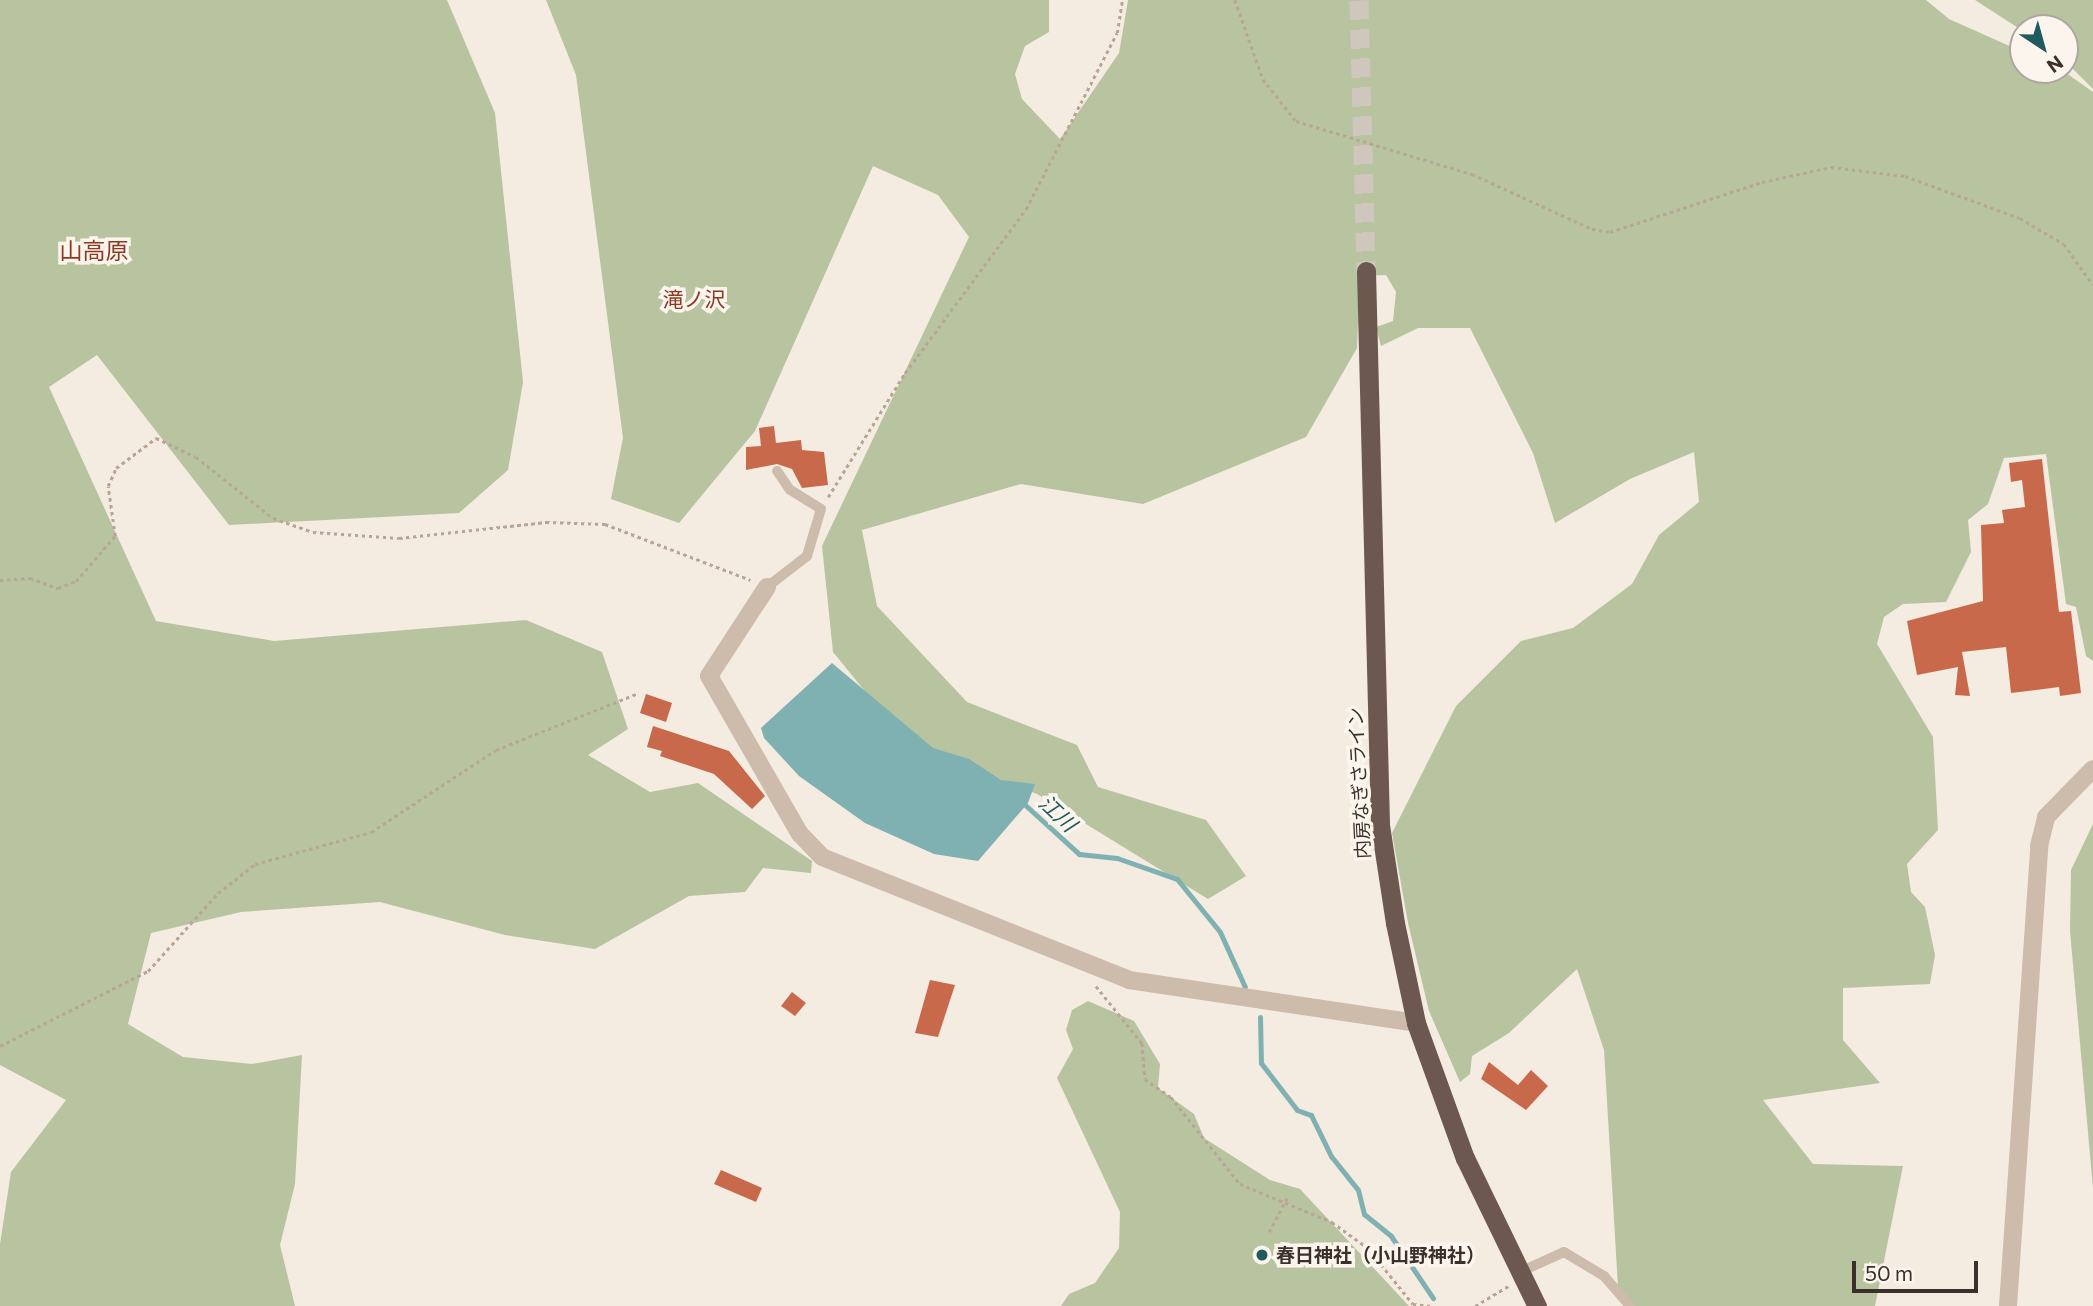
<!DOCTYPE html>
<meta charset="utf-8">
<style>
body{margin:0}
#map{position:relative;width:2093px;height:1306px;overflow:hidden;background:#f4ebe1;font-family:Commissioner,"Noto Sans JP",sans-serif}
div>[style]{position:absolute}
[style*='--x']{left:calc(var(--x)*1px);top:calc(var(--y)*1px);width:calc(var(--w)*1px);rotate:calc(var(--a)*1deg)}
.green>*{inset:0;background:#b8c4a0}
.water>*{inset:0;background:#7fb0b2}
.stream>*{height:5px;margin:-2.5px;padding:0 2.5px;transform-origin:2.5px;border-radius:2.5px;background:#7fb0b2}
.building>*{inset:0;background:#c8694b}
.trunk-tunnel>*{height:19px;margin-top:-9.5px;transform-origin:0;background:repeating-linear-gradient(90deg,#cfc6bd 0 19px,transparent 0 29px)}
.path>*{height:2.5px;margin-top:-1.25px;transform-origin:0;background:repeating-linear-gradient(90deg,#b9a596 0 3.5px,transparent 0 7px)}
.service>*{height:10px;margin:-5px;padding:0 5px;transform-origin:5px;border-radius:5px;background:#cdbbac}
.minor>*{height:18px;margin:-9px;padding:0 9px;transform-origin:9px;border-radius:9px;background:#cdbbac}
.trunk>*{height:19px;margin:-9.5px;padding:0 9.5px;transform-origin:9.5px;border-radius:9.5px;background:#6c584f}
.dots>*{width:19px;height:19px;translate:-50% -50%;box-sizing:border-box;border:4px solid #fbf5ee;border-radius:50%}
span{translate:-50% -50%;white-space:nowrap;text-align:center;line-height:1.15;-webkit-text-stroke:7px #fbf5ee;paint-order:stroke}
.street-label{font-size:19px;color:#3b302b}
.poi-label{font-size:19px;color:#3b302b;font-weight:700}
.left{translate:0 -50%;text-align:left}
.neighbourhood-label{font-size:21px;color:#8c3b22}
.water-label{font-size:21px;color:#1f5a5e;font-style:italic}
.quarter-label{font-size:23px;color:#8c3b22}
.north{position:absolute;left:2009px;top:14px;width:70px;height:70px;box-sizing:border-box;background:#fbf5ee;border:2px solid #aea6a0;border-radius:50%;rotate:144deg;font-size:19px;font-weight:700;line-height:28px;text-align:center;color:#3b302b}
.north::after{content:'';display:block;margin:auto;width:24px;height:32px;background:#1f5a5e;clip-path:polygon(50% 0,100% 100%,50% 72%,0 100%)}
.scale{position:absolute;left:1852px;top:1261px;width:126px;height:32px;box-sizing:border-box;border:4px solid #3b302b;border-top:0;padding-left:9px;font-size:21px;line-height:24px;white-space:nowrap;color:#3b302b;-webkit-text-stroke:5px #fbf5ee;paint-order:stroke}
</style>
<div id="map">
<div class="green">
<i style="clip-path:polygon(0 0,447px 0,495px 113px,523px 382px,508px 470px,459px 513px,229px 525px,97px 355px,49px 387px,156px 621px,274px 641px,526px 620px,602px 652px,628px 729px,588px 755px,650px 792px,698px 783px,812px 861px,811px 873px,763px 868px,745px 892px,689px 896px,595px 949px,505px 935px,380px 902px,241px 912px,151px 933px,128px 1024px,183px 1057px,252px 1064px,302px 1055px,295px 1184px,280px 1245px,295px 1306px,0 1306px,0 1244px,11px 1172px,66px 1100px,0 1065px)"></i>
<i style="clip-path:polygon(546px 0,1049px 0,1049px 32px,1025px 46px,1015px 74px,1022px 99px,1060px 139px,1119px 53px,1128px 0,1926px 0,1949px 19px,2023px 52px,2023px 70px,2062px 70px,2093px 92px,2093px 661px,2086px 656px,2076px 607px,2066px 604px,2046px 454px,2004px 458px,1988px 504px,1968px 520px,1971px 552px,1946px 602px,1903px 604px,1884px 617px,1877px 644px,1933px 737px,1938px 830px,1907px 864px,1911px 892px,1925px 907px,1935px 955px,1930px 984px,1843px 988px,1843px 1040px,1880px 1083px,1763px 1100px,1813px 1164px,1903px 1166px,1875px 1306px,1633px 1306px,1618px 1287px,1604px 1050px,1577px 969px,1509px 1033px,1472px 1056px,1470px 1074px,1460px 1082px,1429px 1011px,1408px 923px,1392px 833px,1456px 706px,1521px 641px,1573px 628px,1632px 584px,1659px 535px,1699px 502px,1694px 452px,1630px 479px,1555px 523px,1533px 453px,1470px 328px,1418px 328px,1381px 346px,1376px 327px,1393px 321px,1396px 292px,1386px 275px,1360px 276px,1357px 348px,1306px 437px,1143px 504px,1021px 484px,862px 530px,877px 606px,967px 702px,1077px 745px,1098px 787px,1206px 820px,1246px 876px,1208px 899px,1037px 794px,907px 743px,833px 652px,822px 546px,969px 237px,938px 195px,873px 166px,755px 431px,679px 523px,611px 499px,623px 438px,576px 75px)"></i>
<i style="clip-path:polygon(1975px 0,2093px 0,2093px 89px,2065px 61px,2065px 28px,2023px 31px)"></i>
<i style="clip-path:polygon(2093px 824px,2093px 1188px,2070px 931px,2071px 870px)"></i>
<i style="clip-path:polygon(1088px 1001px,1134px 1021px,1160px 1064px,1158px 1088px,1194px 1114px,1204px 1138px,1270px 1180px,1300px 1189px,1409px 1306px,1061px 1306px,1069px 1294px,1095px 1283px,1119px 1248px,1120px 1212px,1057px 1078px,1073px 1049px,1066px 1030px,1072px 1010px)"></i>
</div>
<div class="water">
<i style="clip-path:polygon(832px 663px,933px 748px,969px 759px,1001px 780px,1035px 784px,1028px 803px,978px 861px,934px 854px,865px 823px,799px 776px,764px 738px,761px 728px)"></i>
</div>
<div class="stream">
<i style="--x:1023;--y:803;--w:76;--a:42.3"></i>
<i style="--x:1079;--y:854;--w:38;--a:6"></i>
<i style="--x:1117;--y:858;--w:64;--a:19.3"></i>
<i style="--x:1177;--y:879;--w:68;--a:50.9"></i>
<i style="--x:1220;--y:932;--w:60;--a:65.6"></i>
<i style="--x:1260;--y:1017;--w:46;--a:88.8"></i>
<i style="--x:1261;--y:1063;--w:59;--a:52.5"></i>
<i style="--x:1297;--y:1110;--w:15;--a:20"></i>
<i style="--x:1311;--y:1115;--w:46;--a:64"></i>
<i style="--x:1331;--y:1156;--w:43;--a:51.5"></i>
<i style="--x:1358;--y:1190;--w:25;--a:76"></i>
<i style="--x:1364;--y:1214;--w:35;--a:39"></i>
<i style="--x:1391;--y:1236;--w:75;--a:55.9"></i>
</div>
<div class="building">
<i style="clip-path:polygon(774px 426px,776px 443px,801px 440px,802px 450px,824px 452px,828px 485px,802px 488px,792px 469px,777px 464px,746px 470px,746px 447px,761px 446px,759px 428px)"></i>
<i style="clip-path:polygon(2042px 459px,2059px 612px,2071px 611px,2081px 693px,2060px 696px,2059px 687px,2011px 693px,2006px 647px,1962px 652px,1970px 696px,1955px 695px,1958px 667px,1917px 675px,1907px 621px,1983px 601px,1981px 525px,2004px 523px,2002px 510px,2025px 507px,2022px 480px,2011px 482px,2009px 463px)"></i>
<i style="clip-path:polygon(646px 694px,672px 703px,666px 722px,640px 713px)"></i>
<i style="clip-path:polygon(653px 726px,729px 751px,765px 796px,752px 809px,714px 774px,660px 756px,662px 751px,647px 747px)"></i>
<i style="clip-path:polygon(930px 980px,955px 985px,938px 1037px,915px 1033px)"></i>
<i style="clip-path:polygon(792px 992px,806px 1003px,795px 1016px,781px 1006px)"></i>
<i style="clip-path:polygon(1489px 1062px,1518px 1085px,1531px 1070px,1548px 1086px,1526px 1110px,1481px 1079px)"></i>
<i style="clip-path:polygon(721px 1170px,762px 1188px,756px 1202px,714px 1184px)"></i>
</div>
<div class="trunk-tunnel">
<i style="--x:1359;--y:0;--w:271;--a:88.5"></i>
</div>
<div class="path">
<i style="--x:1235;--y:0;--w:84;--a:70.5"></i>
<i style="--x:1263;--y:79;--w:53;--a:51.8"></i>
<i style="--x:1296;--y:121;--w:184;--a:16.8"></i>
<i style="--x:1472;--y:174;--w:132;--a:24.6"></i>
<i style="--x:1592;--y:229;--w:18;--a:9"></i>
<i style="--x:1610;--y:232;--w:160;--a:-18.2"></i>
<i style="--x:1762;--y:182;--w:71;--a:-12.3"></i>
<i style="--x:1831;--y:167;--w:75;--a:6.9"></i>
<i style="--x:1905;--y:176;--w:122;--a:20.1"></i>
<i style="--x:2020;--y:218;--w:51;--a:30.6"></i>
<i style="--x:2064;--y:244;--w:50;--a:54.7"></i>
<i style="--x:828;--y:497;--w:146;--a:-58.2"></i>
<i style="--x:905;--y:373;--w:204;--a:-53.6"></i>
<i style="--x:1026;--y:209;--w:198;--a:-62.7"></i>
<i style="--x:1117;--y:33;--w:33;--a:-81"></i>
<i style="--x:0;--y:580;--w:30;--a:-4"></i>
<i style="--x:30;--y:578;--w:30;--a:20"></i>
<i style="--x:58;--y:588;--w:19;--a:-21"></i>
<i style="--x:76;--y:581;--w:60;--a:-49.1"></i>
<i style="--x:115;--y:536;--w:50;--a:-98"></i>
<i style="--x:108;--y:486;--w:20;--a:-66"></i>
<i style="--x:116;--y:468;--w:50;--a:-36.9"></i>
<i style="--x:156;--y:438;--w:44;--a:25.4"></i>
<i style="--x:196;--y:457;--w:98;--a:38.4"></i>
<i style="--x:273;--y:518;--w:42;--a:19.3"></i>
<i style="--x:313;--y:532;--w:86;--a:4"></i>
<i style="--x:399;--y:538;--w:148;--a:-6.2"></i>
<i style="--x:546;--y:522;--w:59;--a:1.9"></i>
<i style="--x:605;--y:524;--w:156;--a:21"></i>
<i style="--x:1096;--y:986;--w:73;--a:51.1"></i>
<i style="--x:1142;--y:1043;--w:36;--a:85"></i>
<i style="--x:1145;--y:1079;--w:32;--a:35"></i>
<i style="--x:1171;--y:1097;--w:111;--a:51.6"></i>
<i style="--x:1240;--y:1184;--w:100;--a:22.4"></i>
<i style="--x:1332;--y:1222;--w:44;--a:35.8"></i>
<i style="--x:1368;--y:1248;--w:72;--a:51.2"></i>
<i style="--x:1413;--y:1304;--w:18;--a:6"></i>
<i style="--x:0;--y:1046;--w:166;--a:-26.9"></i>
<i style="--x:148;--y:971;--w:105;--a:-48.1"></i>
<i style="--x:218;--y:893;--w:47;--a:-38.1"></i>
<i style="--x:255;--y:864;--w:120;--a:-15.4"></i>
<i style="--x:371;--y:832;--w:149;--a:-33.3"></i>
<i style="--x:496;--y:750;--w:151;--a:-21.8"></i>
<i style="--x:1269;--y:1232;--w:38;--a:-62"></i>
<i style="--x:1475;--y:1306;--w:39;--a:-31"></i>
</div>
<div class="service">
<i style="--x:767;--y:587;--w:51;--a:-37.8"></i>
<i style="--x:807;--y:556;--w:49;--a:-73.4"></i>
<i style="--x:821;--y:509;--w:36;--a:-148"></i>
<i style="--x:790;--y:490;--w:23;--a:-124"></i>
<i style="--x:1520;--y:1272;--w:48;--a:-24.4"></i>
<i style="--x:1564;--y:1252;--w:47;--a:31"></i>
<i style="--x:1604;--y:1276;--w:40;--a:49"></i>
</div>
<div class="minor">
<i style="--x:767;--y:587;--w:106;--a:123.1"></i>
<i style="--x:709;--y:676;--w:182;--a:60.1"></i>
<i style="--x:800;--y:834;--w:32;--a:46"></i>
<i style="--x:822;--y:857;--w:331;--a:21.8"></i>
<i style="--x:1129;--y:980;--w:290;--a:8.5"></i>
<i style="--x:2008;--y:1306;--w:461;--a:-86.1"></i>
<i style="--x:2039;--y:846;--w:30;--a:-76"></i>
<i style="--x:2046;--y:817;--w:67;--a:-45.6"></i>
</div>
<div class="trunk">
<i style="--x:1366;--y:271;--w:554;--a:88.55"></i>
<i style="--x:1380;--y:825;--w:99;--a:81.3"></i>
<i style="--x:1395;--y:923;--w:102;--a:78.1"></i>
<i style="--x:1416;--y:1023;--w:144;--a:70.1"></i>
<i style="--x:1465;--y:1158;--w:165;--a:64.1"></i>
</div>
<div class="dots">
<i style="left:1262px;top:1255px;background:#1f5a5e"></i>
</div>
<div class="street-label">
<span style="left:1359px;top:783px;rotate:-93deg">内房なぎさライン</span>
</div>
<div class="poi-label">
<span class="left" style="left:1276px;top:1255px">春日神社（小山野神社）</span>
</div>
<div class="neighbourhood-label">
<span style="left:694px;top:299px">滝ノ沢</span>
</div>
<div class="water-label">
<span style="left:1058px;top:813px;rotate:43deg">江川</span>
</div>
<div class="quarter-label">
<span style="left:94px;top:250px">山高原</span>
</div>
<div class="north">N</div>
<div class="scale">50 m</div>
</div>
